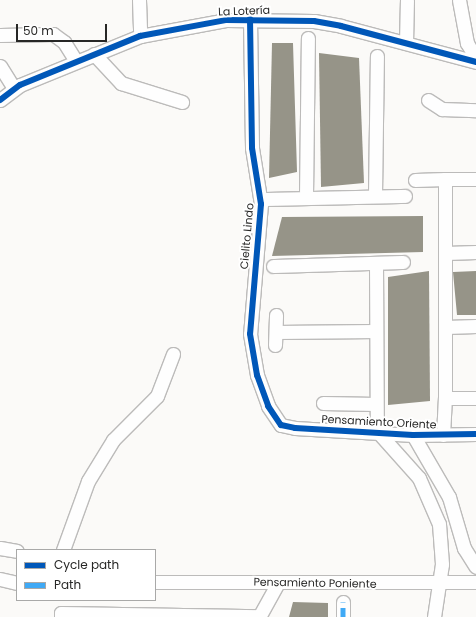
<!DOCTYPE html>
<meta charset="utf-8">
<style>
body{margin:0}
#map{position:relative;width:476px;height:617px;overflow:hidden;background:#fbfaf8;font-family:Poppins,sans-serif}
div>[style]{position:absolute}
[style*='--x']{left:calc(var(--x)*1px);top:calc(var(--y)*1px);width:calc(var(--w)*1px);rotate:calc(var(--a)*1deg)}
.building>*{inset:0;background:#969488}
.roads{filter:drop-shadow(1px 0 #bcbbba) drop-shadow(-1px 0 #bcbbba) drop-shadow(0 1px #bcbbba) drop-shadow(0 -1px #bcbbba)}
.minor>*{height:13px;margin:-6.5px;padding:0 6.5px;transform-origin:6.5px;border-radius:6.5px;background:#fefefe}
.quiet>*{height:5px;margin-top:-2.5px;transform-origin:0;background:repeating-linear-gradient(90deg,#3fa9f5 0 10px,transparent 0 15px)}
.cycleway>*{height:6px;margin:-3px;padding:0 3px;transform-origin:3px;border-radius:3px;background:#0057b8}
span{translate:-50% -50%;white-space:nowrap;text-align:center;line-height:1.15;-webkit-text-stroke:4px #fff;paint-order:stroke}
.street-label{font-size:11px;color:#272726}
.legend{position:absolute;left:16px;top:549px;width:140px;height:52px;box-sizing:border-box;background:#fff;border:1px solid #a9a9a8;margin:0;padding:5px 7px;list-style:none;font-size:12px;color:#272726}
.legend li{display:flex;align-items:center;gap:8px;height:20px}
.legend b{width:20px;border:1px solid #a9a9a8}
.scale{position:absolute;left:16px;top:24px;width:91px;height:18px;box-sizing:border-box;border:2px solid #272726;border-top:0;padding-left:5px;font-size:12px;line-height:14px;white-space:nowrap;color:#272726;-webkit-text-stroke:3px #fff;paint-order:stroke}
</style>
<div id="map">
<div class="building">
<i style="clip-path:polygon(272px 43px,293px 43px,297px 172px,269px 178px)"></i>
<i style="clip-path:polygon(319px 53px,359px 58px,364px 183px,321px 187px)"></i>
<i style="clip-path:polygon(423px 216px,423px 252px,272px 256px,282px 217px)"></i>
<i style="clip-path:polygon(429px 271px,430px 401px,388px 405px,388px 277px)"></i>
<i style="clip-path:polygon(476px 271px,476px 315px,457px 315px,453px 272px)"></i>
<i style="clip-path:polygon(293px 602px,328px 603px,328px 617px,289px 617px)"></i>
</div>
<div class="roads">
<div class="minor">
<i style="--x:139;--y:0;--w:36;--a:88"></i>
<i style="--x:459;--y:0;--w:44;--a:79.5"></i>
<i style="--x:467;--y:43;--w:17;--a:59"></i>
<i style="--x:250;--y:19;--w:129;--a:89.1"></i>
<i style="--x:252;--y:148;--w:57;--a:80.9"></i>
<i style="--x:261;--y:204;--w:130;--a:94.8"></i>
<i style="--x:250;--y:334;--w:42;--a:80.3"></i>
<i style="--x:257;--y:375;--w:33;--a:70"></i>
<i style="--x:268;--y:406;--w:23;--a:56"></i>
<i style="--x:281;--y:425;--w:14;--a:12"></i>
<i style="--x:295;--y:428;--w:118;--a:3.4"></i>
<i style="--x:413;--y:435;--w:63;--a:-0.9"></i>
<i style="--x:0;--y:35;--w:53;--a:-1.1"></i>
<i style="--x:53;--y:34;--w:14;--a:36"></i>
<i style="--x:64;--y:42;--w:22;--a:58"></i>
<i style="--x:406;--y:43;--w:43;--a:-88.7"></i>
<i style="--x:94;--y:54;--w:40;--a:47"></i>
<i style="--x:121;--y:83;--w:64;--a:17.3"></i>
<i style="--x:0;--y:66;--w:22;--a:58"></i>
<i style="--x:0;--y:100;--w:25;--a:-37"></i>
<i style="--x:20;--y:85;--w:130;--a:-22.2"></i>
<i style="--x:140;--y:36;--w:87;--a:-10.5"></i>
<i style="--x:226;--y:20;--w:88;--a:0.7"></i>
<i style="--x:314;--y:21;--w:27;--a:10"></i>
<i style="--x:341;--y:26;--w:140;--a:14.9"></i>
<i style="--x:428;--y:100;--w:17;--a:33"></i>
<i style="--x:442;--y:109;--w:34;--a:2"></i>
<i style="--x:415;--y:180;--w:30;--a:-2"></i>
<i style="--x:375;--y:195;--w:139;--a:-89.2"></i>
<i style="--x:306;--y:196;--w:158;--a:-89.3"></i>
<i style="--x:261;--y:199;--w:144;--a:-1.2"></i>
<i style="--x:446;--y:253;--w:30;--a:-2"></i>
<i style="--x:376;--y:263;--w:168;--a:89.7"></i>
<i style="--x:377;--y:431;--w:63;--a:48.2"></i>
<i style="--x:419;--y:478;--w:50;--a:66.5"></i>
<i style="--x:439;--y:524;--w:40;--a:85.7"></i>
<i style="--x:442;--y:564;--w:54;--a:98.6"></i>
<i style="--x:273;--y:266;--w:130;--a:-1.8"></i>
<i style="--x:446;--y:327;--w:30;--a:-2"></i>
<i style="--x:276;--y:332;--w:100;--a:-0.6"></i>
<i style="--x:275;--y:345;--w:30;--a:-88"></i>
<i style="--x:445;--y:398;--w:31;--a:0"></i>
<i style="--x:323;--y:403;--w:53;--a:1.1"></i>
<i style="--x:413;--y:435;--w:72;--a:59.9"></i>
<i style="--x:449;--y:497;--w:53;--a:73.6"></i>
<i style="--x:464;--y:548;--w:22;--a:58"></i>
<i style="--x:443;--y:435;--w:37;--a:-87"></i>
<i style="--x:445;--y:398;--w:219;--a:-90"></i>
<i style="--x:445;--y:179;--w:31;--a:0"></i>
<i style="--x:0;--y:548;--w:17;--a:10"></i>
<i style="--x:63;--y:550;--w:73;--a:-70.1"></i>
<i style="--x:88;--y:481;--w:48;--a:-58.6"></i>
<i style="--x:113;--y:440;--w:62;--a:-45"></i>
<i style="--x:157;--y:396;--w:45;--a:-69.1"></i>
<i style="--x:0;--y:579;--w:17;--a:13"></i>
<i style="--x:155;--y:582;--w:321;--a:0"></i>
<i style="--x:61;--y:617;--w:4;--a:-90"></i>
<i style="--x:61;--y:613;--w:199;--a:0.9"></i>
<i style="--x:259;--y:617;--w:39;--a:-61"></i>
<i style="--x:343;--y:617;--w:15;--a:-90"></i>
</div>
</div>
<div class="quiet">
<i style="--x:343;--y:617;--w:15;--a:-90"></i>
</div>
<div class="cycleway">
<i style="--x:250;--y:19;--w:129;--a:89.1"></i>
<i style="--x:252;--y:148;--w:57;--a:80.9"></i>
<i style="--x:261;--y:204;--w:130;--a:94.8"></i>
<i style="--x:250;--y:334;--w:42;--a:80.3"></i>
<i style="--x:257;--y:375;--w:33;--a:70"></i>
<i style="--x:268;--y:406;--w:23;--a:56"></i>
<i style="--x:281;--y:425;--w:14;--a:12"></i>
<i style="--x:295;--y:428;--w:118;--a:3.4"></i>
<i style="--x:413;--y:435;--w:63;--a:-0.9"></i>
<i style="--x:0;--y:100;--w:25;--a:-37"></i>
<i style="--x:20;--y:85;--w:130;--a:-22.2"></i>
<i style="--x:140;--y:36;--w:87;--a:-10.5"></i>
<i style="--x:226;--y:20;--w:88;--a:0.7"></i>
<i style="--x:314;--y:21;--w:27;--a:10"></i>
<i style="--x:341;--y:26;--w:140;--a:14.9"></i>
</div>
<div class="street-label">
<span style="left:244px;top:11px;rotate:-2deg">La Lotería</span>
<span style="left:247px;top:236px;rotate:-85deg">Cielito Lindo</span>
<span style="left:379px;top:422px;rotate:3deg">Pensamiento Oriente</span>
<span style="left:315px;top:583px;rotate:1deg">Pensamiento Poniente</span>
</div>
<ul class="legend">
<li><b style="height:5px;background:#0057b8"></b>Cycle path</li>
<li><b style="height:5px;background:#3fa9f5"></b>Path</li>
</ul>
<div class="scale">50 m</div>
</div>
